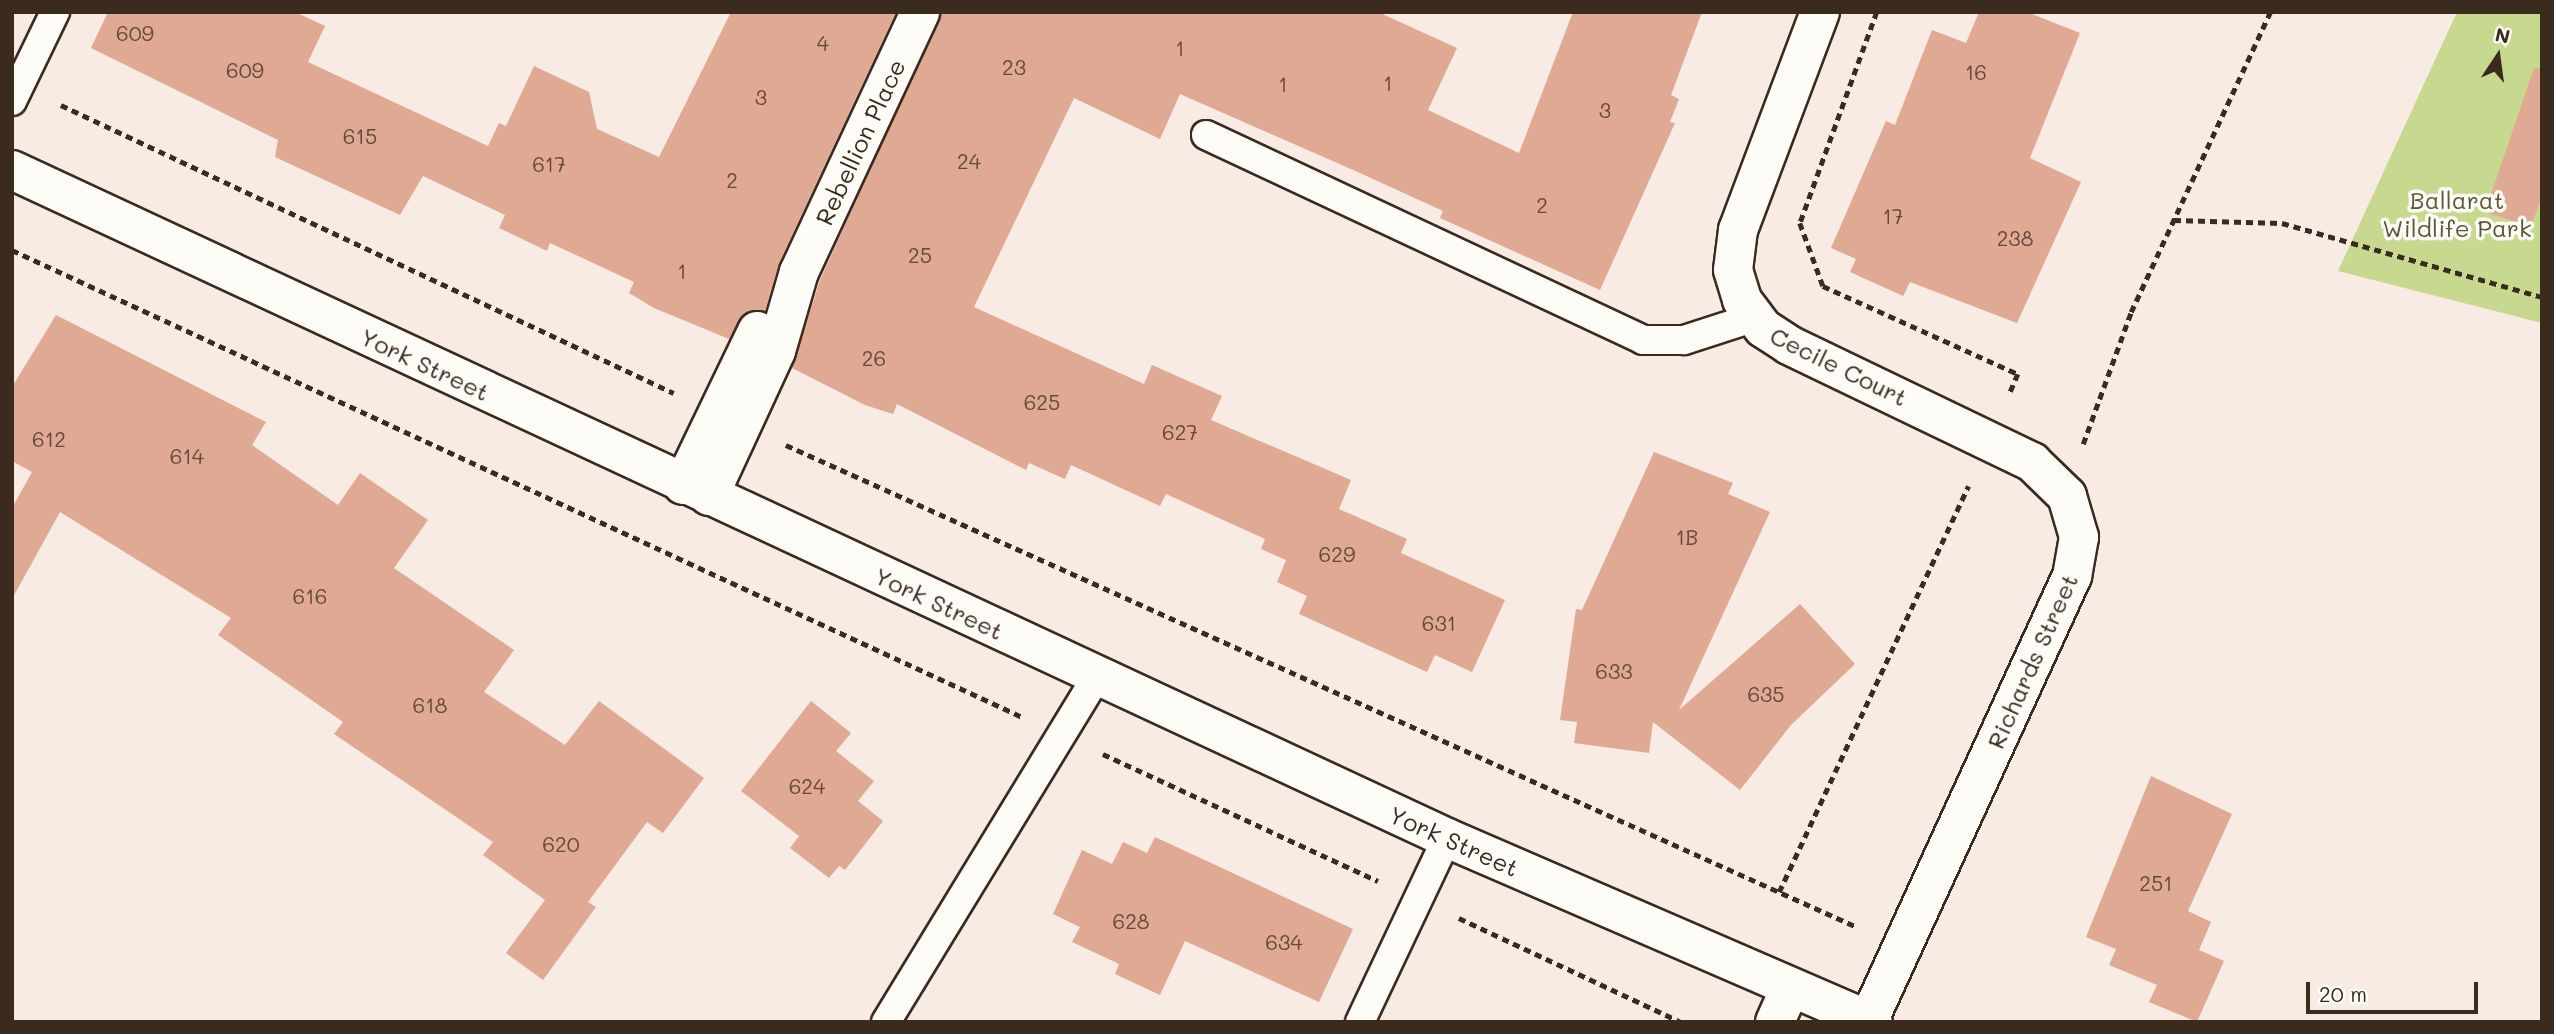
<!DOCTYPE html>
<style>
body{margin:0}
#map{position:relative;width:2554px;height:1034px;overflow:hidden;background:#f7ebe3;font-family:Mali,sans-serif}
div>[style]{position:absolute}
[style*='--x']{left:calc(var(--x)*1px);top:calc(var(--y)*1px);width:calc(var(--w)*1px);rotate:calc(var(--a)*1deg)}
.green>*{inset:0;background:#c7d98e}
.building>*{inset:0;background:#dfa994}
.path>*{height:4.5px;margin-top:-2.25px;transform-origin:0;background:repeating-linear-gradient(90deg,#3b2a1e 0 7px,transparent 0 12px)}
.roads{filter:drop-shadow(2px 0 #3b2a1e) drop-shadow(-2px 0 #3b2a1e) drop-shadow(0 2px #3b2a1e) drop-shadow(0 -2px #3b2a1e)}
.service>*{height:28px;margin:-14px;padding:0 14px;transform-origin:14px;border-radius:14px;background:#fdfcf7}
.minor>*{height:38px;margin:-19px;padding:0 19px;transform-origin:19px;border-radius:19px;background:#fdfcf7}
span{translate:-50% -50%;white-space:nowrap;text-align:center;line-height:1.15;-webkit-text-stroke:7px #fdfcf7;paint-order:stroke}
.number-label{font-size:21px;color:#644a3c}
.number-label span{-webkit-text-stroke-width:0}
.street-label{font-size:24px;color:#3b2a1e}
.park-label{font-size:24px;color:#5e563a}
.frame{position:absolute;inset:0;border:14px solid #3b2a1e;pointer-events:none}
.north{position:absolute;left:2463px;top:21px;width:70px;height:70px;-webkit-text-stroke:5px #fdfcf7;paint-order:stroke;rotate:13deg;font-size:19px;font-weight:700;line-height:28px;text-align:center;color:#3b2a1e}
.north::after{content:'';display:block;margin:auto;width:24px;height:32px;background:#3b2a1e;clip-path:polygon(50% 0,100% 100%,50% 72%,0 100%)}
.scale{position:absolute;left:2306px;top:982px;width:172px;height:32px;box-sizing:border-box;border:4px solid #3b2a1e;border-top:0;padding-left:9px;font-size:21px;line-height:24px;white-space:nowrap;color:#3b2a1e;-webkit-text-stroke:5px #fdfcf7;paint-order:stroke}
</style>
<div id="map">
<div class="green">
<i style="clip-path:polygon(2457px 12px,2542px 12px,2542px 323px,2338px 271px)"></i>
</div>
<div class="building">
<i style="clip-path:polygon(108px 12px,295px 12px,325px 26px,308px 62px,488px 146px,499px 123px,506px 126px,534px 66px,589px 92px,597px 129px,659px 157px,731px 12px,896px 12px,779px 263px,765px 311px,744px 313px,729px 339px,654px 308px,629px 293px,634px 282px,550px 243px,547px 251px,499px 228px,505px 215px,423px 176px,400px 215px,275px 157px,278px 140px,91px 48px)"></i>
<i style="clip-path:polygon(942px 12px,1378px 12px,1457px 48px,1428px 110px,1519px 153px,1573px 12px,1702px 12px,1671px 95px,1679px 99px,1670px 122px,1675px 123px,1600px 290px,1440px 218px,1443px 211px,1360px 173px,1180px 94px,1160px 139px,1074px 98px,974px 307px,1144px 384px,1152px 365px,1222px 396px,1211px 420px,1351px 480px,1339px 509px,1407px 539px,1401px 553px,1505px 600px,1472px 672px,1435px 655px,1427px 672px,1299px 614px,1307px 596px,1277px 582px,1286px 560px,1261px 549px,1265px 539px,1166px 494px,1160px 506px,1071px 465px,1065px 479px,1029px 463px,1026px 470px,897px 404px,893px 414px,865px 405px,792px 368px,820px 280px)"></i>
<i style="clip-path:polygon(1979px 12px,2027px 12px,2080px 33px,2030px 158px,2081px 182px,2017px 323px,1910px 282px,1903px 296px,1850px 272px,1856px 259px,1831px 248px,1886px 121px,1895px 125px,1932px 30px,1966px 43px)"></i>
<i style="clip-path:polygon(2534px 68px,2542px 69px,2542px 195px,2531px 227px,2485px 212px)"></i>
<i style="clip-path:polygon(56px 315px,266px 422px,252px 445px,338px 505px,360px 473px,428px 520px,394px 568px,514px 650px,484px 692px,565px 745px,599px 701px,704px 778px,663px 833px,647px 822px,588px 902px,596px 907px,543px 980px,506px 953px,545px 900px,483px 855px,493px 842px,334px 734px,343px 722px,218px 635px,231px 618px,60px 512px,12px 599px,12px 508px,32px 472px,12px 461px,12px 387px)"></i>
<i style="clip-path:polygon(1654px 452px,1733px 483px,1728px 494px,1770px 512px,1679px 710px,1800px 604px,1855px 664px,1791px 725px,1740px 790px,1653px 722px,1649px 753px,1574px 743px,1577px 722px,1560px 720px,1576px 609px,1582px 610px)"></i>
<i style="clip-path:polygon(811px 701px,851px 733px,836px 751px,874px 781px,858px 801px,883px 821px,845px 870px,839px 866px,829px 878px,790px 848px,799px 836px,741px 791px)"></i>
<i style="clip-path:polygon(2151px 776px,2232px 814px,2188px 911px,2211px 922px,2199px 950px,2224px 961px,2197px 1022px,2149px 1002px,2157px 985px,2109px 965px,2116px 949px,2086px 937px)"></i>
<i style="clip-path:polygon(1155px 837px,1353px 929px,1319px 1002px,1185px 941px,1160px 995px,1115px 974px,1119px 964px,1072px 942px,1080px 927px,1053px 914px,1082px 850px,1112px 864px,1123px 842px,1147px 853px)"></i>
</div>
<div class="path">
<i style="--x:1877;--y:12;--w:225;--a:110"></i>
<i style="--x:1800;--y:223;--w:67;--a:69.9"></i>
<i style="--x:1823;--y:286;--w:214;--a:24.3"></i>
<i style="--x:2018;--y:374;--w:23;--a:113"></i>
<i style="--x:61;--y:105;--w:677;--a:25.17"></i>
<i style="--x:2174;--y:220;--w:108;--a:1.6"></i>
<i style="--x:2282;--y:223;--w:270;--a:15.9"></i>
<i style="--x:12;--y:250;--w:1113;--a:24.81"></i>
<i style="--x:2083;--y:444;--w:140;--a:-70"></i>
<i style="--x:2131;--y:312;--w:331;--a:-65.1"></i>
<i style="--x:786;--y:445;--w:1174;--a:24.23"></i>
<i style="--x:1103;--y:754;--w:303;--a:24.8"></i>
<i style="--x:1779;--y:892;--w:448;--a:-65"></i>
<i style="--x:1459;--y:918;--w:245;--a:25.1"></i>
</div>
<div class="roads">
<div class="service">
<i style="--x:12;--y:101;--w:99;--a:-64.2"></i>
<i style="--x:1206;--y:135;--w:483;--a:25.1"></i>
<i style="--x:1643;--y:340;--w:41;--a:0"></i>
<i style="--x:1684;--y:340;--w:71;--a:-17.9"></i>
<i style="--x:886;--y:1022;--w:405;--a:-58.6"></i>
<i style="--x:1360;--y:1022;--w:204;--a:-64.7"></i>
</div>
<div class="minor">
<i style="--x:1820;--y:12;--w:233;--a:110.6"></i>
<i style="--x:1738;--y:230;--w:40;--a:97.1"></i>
<i style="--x:1733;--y:270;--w:31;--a:73"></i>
<i style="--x:1742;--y:300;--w:35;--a:53"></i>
<i style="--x:1763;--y:328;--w:31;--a:33"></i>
<i style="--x:1789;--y:345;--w:270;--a:25.7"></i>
<i style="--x:2032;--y:462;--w:49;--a:44.2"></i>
<i style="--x:2067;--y:496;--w:43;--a:73.7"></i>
<i style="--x:2079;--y:537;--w:40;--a:100"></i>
<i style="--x:2072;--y:576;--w:488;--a:114.6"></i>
<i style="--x:12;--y:170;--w:1583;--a:24.96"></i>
<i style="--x:1447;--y:838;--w:464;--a:23.4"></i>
<i style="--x:683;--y:485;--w:171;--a:-64.3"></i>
<i style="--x:709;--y:496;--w:160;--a:-65.2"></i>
<i style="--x:776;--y:351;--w:82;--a:-73.8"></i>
<i style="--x:799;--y:272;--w:287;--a:-65"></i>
<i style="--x:1775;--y:1022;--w:35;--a:-66"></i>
</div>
</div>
<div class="number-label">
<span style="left:135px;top:33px">609</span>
<span style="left:823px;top:43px">4</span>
<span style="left:1180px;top:48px">1</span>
<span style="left:1014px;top:67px">23</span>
<span style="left:245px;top:70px">609</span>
<span style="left:1976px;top:72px">16</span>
<span style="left:1388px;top:83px">1</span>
<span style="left:1283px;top:84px">1</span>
<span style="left:761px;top:97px">3</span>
<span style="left:1605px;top:110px">3</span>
<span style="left:360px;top:136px">615</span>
<span style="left:969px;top:161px">24</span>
<span style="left:549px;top:164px">617</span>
<span style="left:732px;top:180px">2</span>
<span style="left:1542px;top:205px">2</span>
<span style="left:1893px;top:216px">17</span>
<span style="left:2015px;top:238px">238</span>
<span style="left:920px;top:255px">25</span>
<span style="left:682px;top:271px">1</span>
<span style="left:874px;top:358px">26</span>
<span style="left:1042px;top:402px">625</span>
<span style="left:1180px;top:432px">627</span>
<span style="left:49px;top:439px">612</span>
<span style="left:187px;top:456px">614</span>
<span style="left:1687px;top:537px">1B</span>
<span style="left:1337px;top:554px">629</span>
<span style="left:310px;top:596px">616</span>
<span style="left:1439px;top:623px">631</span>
<span style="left:1614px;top:671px">633</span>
<span style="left:1766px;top:694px">635</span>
<span style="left:430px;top:705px">618</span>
<span style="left:807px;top:786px">624</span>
<span style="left:561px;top:844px">620</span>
<span style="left:2156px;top:883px">251</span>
<span style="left:1131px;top:921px">628</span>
<span style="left:1284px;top:942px">634</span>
</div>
<div class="street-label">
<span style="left:860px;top:142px;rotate:-65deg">Rebellion Place</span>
<span style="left:425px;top:364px;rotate:25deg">York Street</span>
<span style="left:1839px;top:366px;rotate:26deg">Cecile Court</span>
<span style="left:939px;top:603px;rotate:25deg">York Street</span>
<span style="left:2032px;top:661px;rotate:-66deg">Richards Street</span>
<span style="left:1454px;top:841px;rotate:24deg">York Street</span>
</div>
<div class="park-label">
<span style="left:2457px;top:214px">Ballarat<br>Wildlife Park</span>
</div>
<div class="frame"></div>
<div class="north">N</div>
<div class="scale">20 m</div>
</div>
